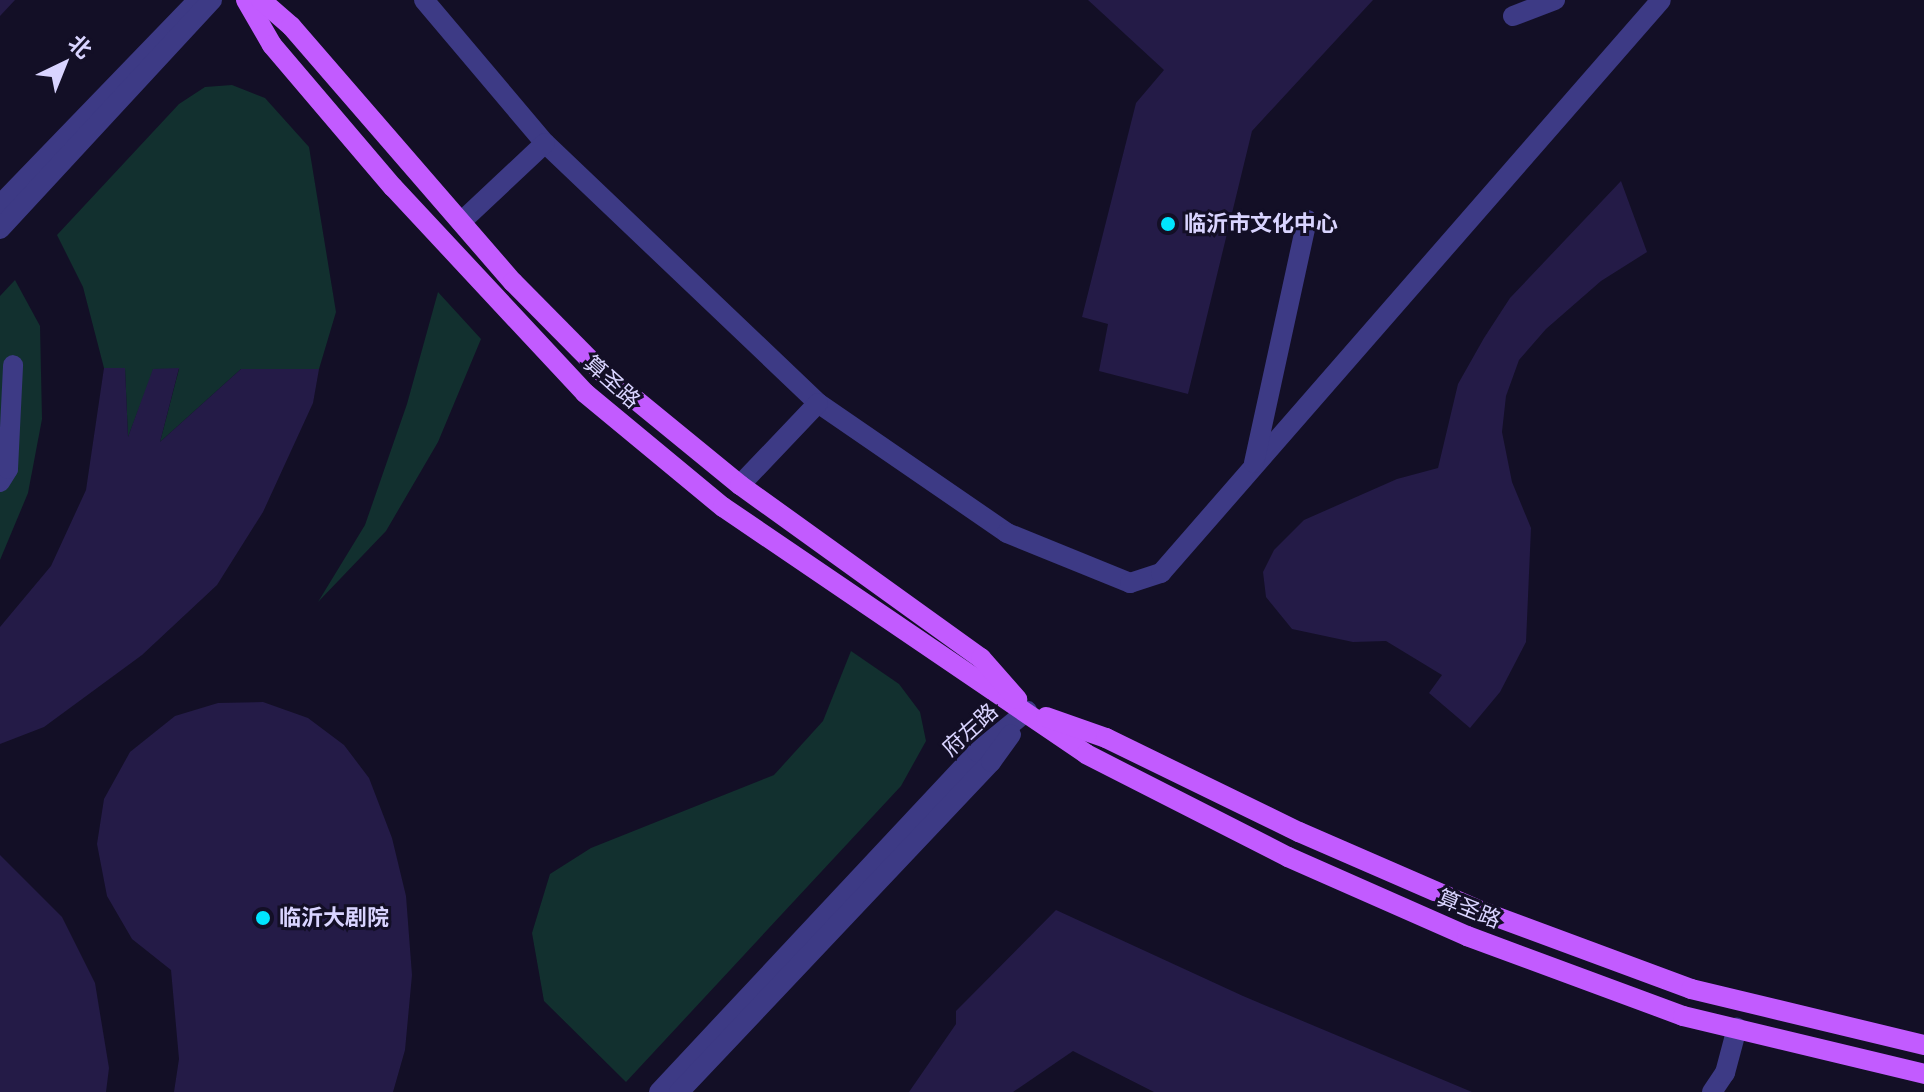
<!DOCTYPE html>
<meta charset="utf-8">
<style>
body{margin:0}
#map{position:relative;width:1924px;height:1092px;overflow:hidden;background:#130f26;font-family:"Asap Condensed","Noto Sans SC",sans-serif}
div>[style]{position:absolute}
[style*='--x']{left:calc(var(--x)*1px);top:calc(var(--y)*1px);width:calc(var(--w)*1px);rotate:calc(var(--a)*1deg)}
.green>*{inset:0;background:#12302f}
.building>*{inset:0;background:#241b47}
.minor>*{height:20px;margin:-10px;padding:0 10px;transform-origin:10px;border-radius:10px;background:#3d3a85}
.major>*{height:20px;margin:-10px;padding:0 10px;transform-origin:10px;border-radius:10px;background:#c25bff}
.dots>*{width:22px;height:22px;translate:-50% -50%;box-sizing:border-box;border:4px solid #130f26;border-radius:50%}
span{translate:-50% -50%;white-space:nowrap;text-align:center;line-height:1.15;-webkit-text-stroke:6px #130f26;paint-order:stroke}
.poi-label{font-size:22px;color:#d9d4ff;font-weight:700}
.left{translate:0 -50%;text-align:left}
.street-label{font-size:22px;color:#d9d4ff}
.north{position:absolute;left:24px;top:24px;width:80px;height:80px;-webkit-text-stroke:6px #130f26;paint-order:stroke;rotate:43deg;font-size:22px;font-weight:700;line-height:32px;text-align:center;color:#d9d4ff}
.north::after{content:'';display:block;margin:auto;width:28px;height:36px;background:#d9d4ff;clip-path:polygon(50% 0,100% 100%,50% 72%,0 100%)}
</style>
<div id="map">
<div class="green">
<i style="clip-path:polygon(232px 85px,265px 98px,309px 147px,336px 312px,319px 369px,241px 369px,160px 442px,179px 369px,154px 369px,128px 437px,125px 369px,104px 368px,83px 287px,57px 235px,179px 104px,205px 87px)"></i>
<i style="clip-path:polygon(15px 280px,40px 326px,42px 419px,28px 493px,0 560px,0 296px)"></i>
<i style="clip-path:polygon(438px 292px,481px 339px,438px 442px,386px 531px,318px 602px,365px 525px,407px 404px)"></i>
<i style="clip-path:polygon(851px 651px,899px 684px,920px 712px,926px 741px,901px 786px,626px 1082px,544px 1001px,532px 933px,550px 874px,591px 848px,774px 775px,823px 721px)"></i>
</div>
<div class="building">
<i style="clip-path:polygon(0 0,15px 0,0 16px)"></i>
<i style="clip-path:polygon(1088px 0,1373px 0,1252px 131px,1188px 394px,1099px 371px,1108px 324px,1082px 317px,1136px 103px,1164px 70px)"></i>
<i style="clip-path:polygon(1621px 181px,1647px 252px,1601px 281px,1546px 329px,1519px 360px,1506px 396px,1502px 432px,1512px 482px,1531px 528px,1526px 642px,1500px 692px,1470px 728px,1429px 693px,1442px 675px,1386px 641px,1353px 642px,1292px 629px,1266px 597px,1263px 572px,1274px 550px,1304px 520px,1397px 479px,1438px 468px,1458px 384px,1484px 338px,1510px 298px)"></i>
<i style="clip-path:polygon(104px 368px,125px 368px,128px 437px,153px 369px,179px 368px,160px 442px,241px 369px,319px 369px,313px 403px,263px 512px,217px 585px,142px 655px,44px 727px,0 744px,0 627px,51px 566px,86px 490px)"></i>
<i style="clip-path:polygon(263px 702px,308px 718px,344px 745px,369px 778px,392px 838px,406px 896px,412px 975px,405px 1050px,393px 1092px,174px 1092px,179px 1059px,171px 970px,132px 939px,107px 896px,97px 844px,104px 799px,130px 752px,175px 716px,218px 703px)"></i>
<i style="clip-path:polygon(0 855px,62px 917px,95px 983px,109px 1068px,106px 1092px,0 1092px)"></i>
<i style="clip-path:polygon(1056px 910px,1243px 996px,1472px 1092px,1154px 1092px,1073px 1051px,1013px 1092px,909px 1092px,956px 1024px,956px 1011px)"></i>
</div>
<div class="minor">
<i style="--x:424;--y:0;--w:187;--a:49.8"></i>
<i style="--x:545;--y:143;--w:377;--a:43.6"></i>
<i style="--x:818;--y:403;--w:229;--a:34.5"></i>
<i style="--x:1007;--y:533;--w:133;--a:22.1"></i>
<i style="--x:1130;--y:583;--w:33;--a:-18"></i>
<i style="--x:1161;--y:573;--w:760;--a:-48.89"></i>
<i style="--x:1513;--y:16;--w:45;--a:-20.9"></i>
<i style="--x:0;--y:205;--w:285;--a:-46"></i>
<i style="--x:461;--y:222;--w:115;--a:-43.2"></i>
<i style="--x:0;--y:229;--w:312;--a:-47.2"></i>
<i style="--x:1254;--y:463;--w:249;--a:-77.7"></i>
<i style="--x:0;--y:482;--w:15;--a:-58"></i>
<i style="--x:8;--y:469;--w:104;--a:-87.2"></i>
<i style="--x:740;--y:485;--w:113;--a:-46.4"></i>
<i style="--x:659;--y:1092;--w:466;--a:-46.9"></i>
<i style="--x:977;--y:752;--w:65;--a:-39.4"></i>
<i style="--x:679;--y:1092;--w:454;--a:-46.6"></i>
<i style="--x:991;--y:762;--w:34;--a:-54"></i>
<i style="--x:1712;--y:1092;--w:23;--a:-56"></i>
<i style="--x:1725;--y:1073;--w:47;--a:-75.1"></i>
</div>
<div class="major">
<i style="--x:246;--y:0;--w:52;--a:60"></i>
<i style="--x:272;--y:45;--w:187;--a:49.6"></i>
<i style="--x:393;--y:187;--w:282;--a:47"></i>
<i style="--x:585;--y:393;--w:179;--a:39.6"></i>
<i style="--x:723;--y:507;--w:439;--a:34.2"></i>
<i style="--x:1086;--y:754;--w:227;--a:27"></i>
<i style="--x:1288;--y:857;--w:196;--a:23.8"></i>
<i style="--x:1467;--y:936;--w:230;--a:20.3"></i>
<i style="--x:1683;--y:1016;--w:248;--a:13.5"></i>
<i style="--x:261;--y:0;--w:40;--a:41"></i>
<i style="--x:291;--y:26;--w:339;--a:49.1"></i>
<i style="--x:513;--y:282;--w:128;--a:45.3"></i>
<i style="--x:603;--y:373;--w:177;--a:39.3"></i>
<i style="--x:740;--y:485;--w:297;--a:35.7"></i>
<i style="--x:981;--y:658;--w:55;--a:48.7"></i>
<i style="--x:1046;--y:717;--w:64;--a:19.3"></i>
<i style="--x:1106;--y:738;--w:215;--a:26"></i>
<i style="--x:1299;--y:832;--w:195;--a:23.5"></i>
<i style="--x:1478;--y:910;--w:227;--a:20.3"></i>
<i style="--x:1691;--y:989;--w:240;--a:13.5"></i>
</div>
<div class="dots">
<i style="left:1168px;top:224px;background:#00e5ff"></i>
<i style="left:263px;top:918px;background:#00e5ff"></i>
</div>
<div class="poi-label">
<span class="left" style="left:1184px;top:224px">临沂市文化中心</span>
<span class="left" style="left:279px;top:918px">临沂大剧院</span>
</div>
<div class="street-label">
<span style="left:612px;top:382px;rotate:42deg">算圣路</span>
<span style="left:970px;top:730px;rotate:-42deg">府左路</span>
<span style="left:1469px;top:909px;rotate:22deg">算圣路</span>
</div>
<div class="north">北</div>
</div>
